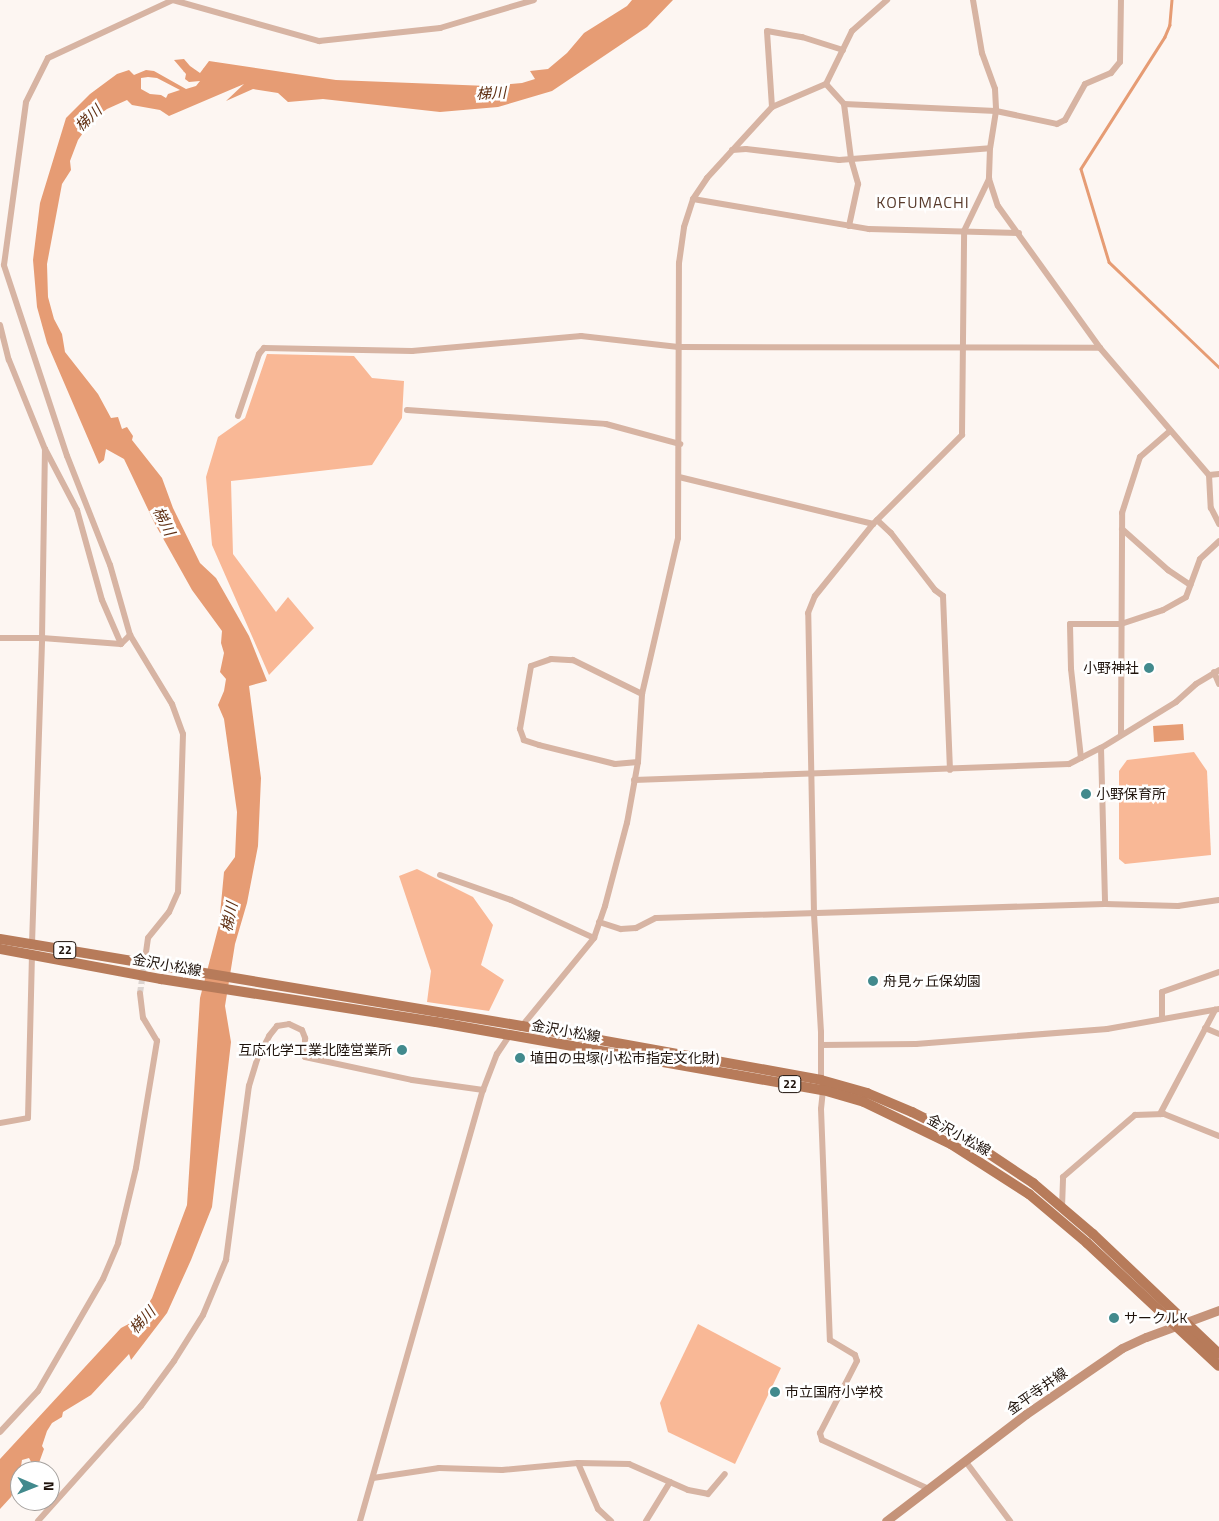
<!DOCTYPE html>
<meta charset="utf-8">
<style>
body{margin:0}
#map{position:relative;width:1219px;height:1521px;overflow:hidden;background:#fdf6f2;font-family:"Titillium Web","Noto Sans JP",sans-serif}
div>[style]{position:absolute}
[style*='--x']{left:calc(var(--x)*1px);top:calc(var(--y)*1px);width:calc(var(--w)*1px);rotate:calc(var(--a)*1deg)}
.green>*{inset:0;background:#f9b896}
.water>*{inset:0;background:#e69c74}
.stream>*{height:2.5px;margin:-1.25px;padding:0 1.25px;transform-origin:1.25px;border-radius:1.25px;background:#e69c74}
.street-tunnel>*{height:6px;margin-top:-3px;transform-origin:0;background:repeating-linear-gradient(90deg,#dcd4d0 0 6px,transparent 0 9px)}
.street>*{height:6px;margin:-3px;padding:0 3px;transform-origin:3px;border-radius:3px;background:#d7b4a3}
.secondary>*{height:9px;margin:-4.5px;padding:0 4.5px;transform-origin:4.5px;border-radius:4.5px;background:#c59379}
.primary>*{height:10px;margin:-5px;padding:0 5px;transform-origin:5px;border-radius:5px;background:#b77b5a}
.dots>*{width:14px;height:14px;translate:-50% -50%;box-sizing:border-box;border:2px solid #fff;border-radius:50%}
span{translate:-50% -50%;white-space:nowrap;text-align:center;line-height:1.15;-webkit-text-stroke:5px #fff;paint-order:stroke}
.shield-label span{padding:1px 4px;background:#fff;border:1px solid;border-radius:4px;-webkit-text-stroke-width:0}
.shield-label{font-size:12px;color:#1f130c;font-weight:700}
.poi-label{font-size:14px;color:#1f130c}
.right{translate:-100% -50%;text-align:right}
.left{translate:0 -50%;text-align:left}
.street-label{font-size:14px;color:#1f130c}
.water-label{font-size:15px;color:#603013;font-style:italic}
.quarter-label{font-size:16px;color:#593b2c;letter-spacing:1px}
.north{position:absolute;left:10px;top:1461px;width:50px;height:50px;box-sizing:border-box;background:#fff;border:1px solid #a5a19e;border-radius:50%;rotate:91deg;font-size:14px;font-weight:700;line-height:20px;text-align:center;color:#1f130c}
.north::after{content:'';display:block;margin:auto;width:18px;height:22px;background:#428a8d;clip-path:polygon(50% 0,100% 100%,50% 72%,0 100%)}
</style>
<div id="map">
<div class="green">
<i style="clip-path:polygon(267px 354px,354px 356px,372px 378px,404px 381px,402px 418px,372px 465px,231px 481px,233px 554px,276px 612px,288px 597px,314px 628px,269px 675px,212px 545px,206px 477px,218px 437px,245px 418px)"></i>
<i style="clip-path:polygon(1194px 752px,1207px 771px,1211px 855px,1125px 864px,1119px 859px,1119px 771px,1127px 760px)"></i>
<i style="clip-path:polygon(417px 869px,473px 897px,493px 925px,481px 965px,504px 980px,489px 1011px,427px 1002px,431px 971px,399px 876px)"></i>
<i style="clip-path:polygon(698px 1324px,781px 1368px,735px 1464px,668px 1432px,660px 1403px)"></i>
</div>
<div class="water">
<i style="clip-path:polygon(evenodd,632px 0,673px 0,647px 27px,552px 91px,498px 107px,440px 112px,323px 99px,288px 102px,278px 93px,253px 89px,226px 101px,244px 84px,169px 116px,160px 110px,132px 105px,127px 100px,107px 109px,92px 120px,78px 140px,70px 161px,71px 170px,62px 184px,47px 264px,48px 297px,54px 319px,62px 334px,65px 352px,98px 394px,111px 418px,118px 417px,122px 429px,127px 427px,133px 436px,132px 440px,162px 478px,173px 508px,200px 563px,216px 578px,249px 636px,267px 681px,249px 686px,261px 778px,258px 846px,247px 903px,235px 944px,225px 1006px,231px 1042px,212px 1207px,191px 1260px,167px 1313px,131px 1360px,129px 1354px,91px 1395px,63px 1412px,62px 1417px,52px 1423px,47px 1431px,42px 1446px,44px 1449px,36px 1471px,29px 1458px,22px 1460px,19px 1479px,11px 1497px,0 1509px,0 1459px,121px 1328px,138px 1319px,152px 1298px,187px 1205px,200px 998px,219px 925px,224px 872px,235px 857px,237px 812px,224px 719px,218px 705px,224px 691px,226px 679px,220px 672px,224px 653px,221px 643px,222px 631px,192px 590px,155px 524px,124px 459px,106px 449px,104px 460px,99px 464px,47px 343px,37px 307px,33px 260px,40px 203px,66px 118px,90px 94px,117px 74px,129px 70px,134px 75px,146px 70px,154px 71px,186px 89px,196px 86px,200px 81px,189px 82px,185px 79px,186px 74px,174px 60px,184px 59px,190px 66px,200px 73px,209px 61px,336px 80px,488px 86px,522px 83px,535px 79px,530px 71px,548px 69px,567px 53px,584px 33px,627px 6px,632px 0,148px 77px,157px 78px,180px 90px,168px 94px,166px 98px,161px 95px,150px 94px,141px 89px,141px 78px,148px 77px)"></i>
<i style="clip-path:polygon(1183px 724px,1184px 740px,1154px 742px,1153px 726px)"></i>
</div>
<div class="stream">
<i style="--x:1172;--y:0;--w:25;--a:95"></i>
<i style="--x:1170;--y:25;--w:13;--a:113"></i>
<i style="--x:1165;--y:37;--w:156;--a:122.5"></i>
<i style="--x:1081;--y:169;--w:97;--a:73.2"></i>
<i style="--x:1109;--y:262;--w:152;--a:43.7"></i>
</div>
<div class="street-tunnel">
<i style="--x:140;--y:993;--w:40;--a:-81.5"></i>
</div>
<div class="street">
<i style="--x:973;--y:0;--w:54;--a:80.4"></i>
<i style="--x:982;--y:53;--w:38;--a:70"></i>
<i style="--x:995;--y:89;--w:22;--a:87"></i>
<i style="--x:996;--y:111;--w:37;--a:99"></i>
<i style="--x:990;--y:148;--w:31;--a:92"></i>
<i style="--x:989;--y:179;--w:28;--a:72"></i>
<i style="--x:998;--y:206;--w:175;--a:54.3"></i>
<i style="--x:1100;--y:348;--w:167;--a:49.4"></i>
<i style="--x:1209;--y:475;--w:33;--a:87"></i>
<i style="--x:1211;--y:508;--w:18;--a:63"></i>
<i style="--x:826;--y:84;--w:27;--a:48"></i>
<i style="--x:844;--y:104;--w:55;--a:82.7"></i>
<i style="--x:851;--y:159;--w:26;--a:74"></i>
<i style="--x:858;--y:184;--w:43;--a:102.1"></i>
<i style="--x:844;--y:104;--w:152;--a:2.6"></i>
<i style="--x:996;--y:111;--w:62;--a:12"></i>
<i style="--x:1057;--y:124;--w:9;--a:-27"></i>
<i style="--x:1065;--y:120;--w:41;--a:-60.9"></i>
<i style="--x:1085;--y:84;--w:28;--a:-23"></i>
<i style="--x:1111;--y:73;--w:14;--a:-51"></i>
<i style="--x:1120;--y:62;--w:62;--a:-89.1"></i>
<i style="--x:772;--y:107;--w:76;--a:-93.8"></i>
<i style="--x:767;--y:31;--w:36;--a:10"></i>
<i style="--x:802;--y:37;--w:43;--a:17.6"></i>
<i style="--x:732;--y:150;--w:14;--a:-4"></i>
<i style="--x:746;--y:149;--w:94;--a:6.7"></i>
<i style="--x:839;--y:160;--w:151;--a:-4.5"></i>
<i style="--x:693;--y:199;--w:179;--a:9.7"></i>
<i style="--x:869;--y:229;--w:150;--a:1.5"></i>
<i style="--x:0;--y:325;--w:36;--a:76"></i>
<i style="--x:9;--y:360;--w:96;--a:68"></i>
<i style="--x:45;--y:449;--w:69;--a:62.3"></i>
<i style="--x:77;--y:510;--w:93;--a:74.5"></i>
<i style="--x:102;--y:600;--w:48;--a:66.6"></i>
<i style="--x:407;--y:410;--w:199;--a:4"></i>
<i style="--x:606;--y:424;--w:77;--a:15.1"></i>
<i style="--x:238;--y:416;--w:65;--a:-71.3"></i>
<i style="--x:259;--y:354;--w:8;--a:-50"></i>
<i style="--x:264;--y:348;--w:148;--a:1.2"></i>
<i style="--x:412;--y:351;--w:170;--a:-5.1"></i>
<i style="--x:581;--y:336;--w:98;--a:6.5"></i>
<i style="--x:678;--y:347;--w:422;--a:0.1"></i>
<i style="--x:1209;--y:475;--w:10;--a:-6"></i>
<i style="--x:679;--y:477;--w:200;--a:13.6"></i>
<i style="--x:877;--y:520;--w:19;--a:43"></i>
<i style="--x:891;--y:533;--w:72;--a:52.3"></i>
<i style="--x:935;--y:590;--w:10;--a:37"></i>
<i style="--x:943;--y:596;--w:174;--a:87.7"></i>
<i style="--x:1122;--y:529;--w:62;--a:41.7"></i>
<i style="--x:1168;--y:570;--w:27;--a:34"></i>
<i style="--x:130;--y:635;--w:73;--a:-105.9"></i>
<i style="--x:110;--y:565;--w:117;--a:-111.5"></i>
<i style="--x:67;--y:456;--w:201;--a:-108.3"></i>
<i style="--x:4;--y:265;--w:164;--a:-82.3"></i>
<i style="--x:26;--y:102;--w:49;--a:-63.4"></i>
<i style="--x:48;--y:58;--w:138;--a:-24.9"></i>
<i style="--x:173;--y:0;--w:152;--a:15.7"></i>
<i style="--x:319;--y:41;--w:122;--a:-6.1"></i>
<i style="--x:440;--y:28;--w:98;--a:-16.6"></i>
<i style="--x:0;--y:638;--w:42;--a:0"></i>
<i style="--x:42;--y:638;--w:79;--a:4.3"></i>
<i style="--x:121;--y:644;--w:13;--a:-45"></i>
<i style="--x:130;--y:635;--w:81;--a:58.7"></i>
<i style="--x:172;--y:704;--w:32;--a:70"></i>
<i style="--x:183;--y:734;--w:158;--a:91.8"></i>
<i style="--x:178;--y:892;--w:22;--a:114"></i>
<i style="--x:169;--y:912;--w:33;--a:129"></i>
<i style="--x:148;--y:938;--w:15;--a:98"></i>
<i style="--x:1214;--y:672;--w:13;--a:67"></i>
<i style="--x:1121;--y:734;--w:221;--a:-89.7"></i>
<i style="--x:1122;--y:513;--w:59;--a:-72.2"></i>
<i style="--x:1140;--y:457;--w:40;--a:-41"></i>
<i style="--x:1101;--y:748;--w:156;--a:88.5"></i>
<i style="--x:1081;--y:758;--w:90;--a:-96.4"></i>
<i style="--x:1071;--y:669;--w:45;--a:-91.3"></i>
<i style="--x:1070;--y:624;--w:51;--a:0"></i>
<i style="--x:1121;--y:624;--w:44;--a:-18.4"></i>
<i style="--x:1163;--y:610;--w:26;--a:-29"></i>
<i style="--x:1186;--y:597;--w:40;--a:-69.8"></i>
<i style="--x:1200;--y:559;--w:26;--a:-43"></i>
<i style="--x:638;--y:762;--w:23;--a:175"></i>
<i style="--x:615;--y:764;--w:78;--a:-166"></i>
<i style="--x:539;--y:745;--w:16;--a:-162"></i>
<i style="--x:524;--y:740;--w:12;--a:-110"></i>
<i style="--x:520;--y:729;--w:64;--a:-80.1"></i>
<i style="--x:531;--y:666;--w:21;--a:-19"></i>
<i style="--x:551;--y:659;--w:22;--a:3"></i>
<i style="--x:573;--y:660;--w:77;--a:26.2"></i>
<i style="--x:634;--y:780;--w:435;--a:-2.1"></i>
<i style="--x:1069;--y:764;--w:36;--a:-27"></i>
<i style="--x:1101;--y:748;--w:88;--a:-31.5"></i>
<i style="--x:1176;--y:702;--w:27;--a:-42"></i>
<i style="--x:1196;--y:684;--w:27;--a:-31"></i>
<i style="--x:440;--y:875;--w:75;--a:19.4"></i>
<i style="--x:511;--y:900;--w:91;--a:24.6"></i>
<i style="--x:599;--y:922;--w:23;--a:18"></i>
<i style="--x:621;--y:929;--w:15;--a:-4"></i>
<i style="--x:636;--y:928;--w:22;--a:-27"></i>
<i style="--x:656;--y:918;--w:449;--a:-1.8"></i>
<i style="--x:1105;--y:904;--w:73;--a:1.6"></i>
<i style="--x:1178;--y:906;--w:41;--a:-8.3"></i>
<i style="--x:32;--y:944;--w:306;--a:-88.1"></i>
<i style="--x:42;--y:638;--w:189;--a:-89.1"></i>
<i style="--x:1162;--y:1019;--w:27;--a:-90"></i>
<i style="--x:1162;--y:992;--w:60;--a:-19.3"></i>
<i style="--x:522;--y:1026;--w:114;--a:-50.7"></i>
<i style="--x:594;--y:938;--w:34;--a:-71"></i>
<i style="--x:605;--y:906;--w:86;--a:-75.2"></i>
<i style="--x:627;--y:823;--w:62;--a:-79.8"></i>
<i style="--x:638;--y:762;--w:68;--a:-86.6"></i>
<i style="--x:642;--y:694;--w:160;--a:-77"></i>
<i style="--x:678;--y:538;--w:275;--a:-89.8"></i>
<i style="--x:679;--y:263;--w:36;--a:-82"></i>
<i style="--x:684;--y:227;--w:29;--a:-72"></i>
<i style="--x:693;--y:199;--w:25;--a:-56"></i>
<i style="--x:707;--y:178;--w:96;--a:-47.5"></i>
<i style="--x:772;--y:107;--w:59;--a:-23.1"></i>
<i style="--x:826;--y:84;--w:59;--a:-63.9"></i>
<i style="--x:852;--y:31;--w:47;--a:-41.5"></i>
<i style="--x:1205;--y:1028;--w:15;--a:23"></i>
<i style="--x:821;--y:1045;--w:95;--a:-0.6"></i>
<i style="--x:916;--y:1044;--w:192;--a:-4.5"></i>
<i style="--x:1107;--y:1029;--w:114;--a:-10.1"></i>
<i style="--x:821;--y:1080;--w:48;--a:-90"></i>
<i style="--x:821;--y:1032;--w:119;--a:-93.4"></i>
<i style="--x:814;--y:913;--w:300;--a:-91.1"></i>
<i style="--x:808;--y:613;--w:18;--a:-68"></i>
<i style="--x:815;--y:596;--w:92;--a:-51.1"></i>
<i style="--x:873;--y:524;--w:126;--a:-45"></i>
<i style="--x:962;--y:435;--w:204;--a:-89.4"></i>
<i style="--x:964;--y:231;--w:58;--a:-64.3"></i>
<i style="--x:823;--y:1090;--w:19;--a:96"></i>
<i style="--x:821;--y:1109;--w:231;--a:87.8"></i>
<i style="--x:830;--y:1340;--w:29;--a:31"></i>
<i style="--x:855;--y:1355;--w:6;--a:72"></i>
<i style="--x:857;--y:1361;--w:81;--a:117.2"></i>
<i style="--x:820;--y:1433;--w:7;--a:74"></i>
<i style="--x:822;--y:1440;--w:118;--a:24.6"></i>
<i style="--x:1160;--y:1114;--w:118;--a:-62.1"></i>
<i style="--x:0;--y:1123;--w:28;--a:-10"></i>
<i style="--x:28;--y:1118;--w:163;--a:-88.6"></i>
<i style="--x:1062;--y:1208;--w:31;--a:-88"></i>
<i style="--x:1063;--y:1177;--w:95;--a:-40.7"></i>
<i style="--x:1135;--y:1115;--w:29;--a:-2"></i>
<i style="--x:1164;--y:1114;--w:59;--a:21.8"></i>
<i style="--x:0;--y:1432;--w:56;--a:-47.2"></i>
<i style="--x:38;--y:1391;--w:129;--a:-59.9"></i>
<i style="--x:103;--y:1279;--w:39;--a:-67"></i>
<i style="--x:118;--y:1243;--w:77;--a:-76.5"></i>
<i style="--x:136;--y:1168;--w:129;--a:-80.6"></i>
<i style="--x:157;--y:1041;--w:27;--a:-121"></i>
<i style="--x:143;--y:1018;--w:25;--a:-97"></i>
<i style="--x:966;--y:1462;--w:74;--a:53.3"></i>
<i style="--x:578;--y:1463;--w:50;--a:66.5"></i>
<i style="--x:598;--y:1509;--w:18;--a:43"></i>
<i style="--x:373;--y:1478;--w:67;--a:-8.6"></i>
<i style="--x:439;--y:1468;--w:63;--a:1.8"></i>
<i style="--x:502;--y:1470;--w:76;--a:-5.3"></i>
<i style="--x:578;--y:1463;--w:51;--a:1.1"></i>
<i style="--x:629;--y:1464;--w:64;--a:23.8"></i>
<i style="--x:688;--y:1490;--w:20;--a:11"></i>
<i style="--x:708;--y:1494;--w:26;--a:-50"></i>
<i style="--x:38;--y:1521;--w:154;--a:-48.2"></i>
<i style="--x:141;--y:1406;--w:56;--a:-53.7"></i>
<i style="--x:174;--y:1361;--w:54;--a:-57.8"></i>
<i style="--x:203;--y:1315;--w:60;--a:-67.3"></i>
<i style="--x:226;--y:1260;--w:176;--a:-82.5"></i>
<i style="--x:249;--y:1086;--w:28;--a:-73"></i>
<i style="--x:257;--y:1059;--w:26;--a:-62"></i>
<i style="--x:269;--y:1036;--w:13;--a:-51"></i>
<i style="--x:277;--y:1026;--w:12;--a:-9"></i>
<i style="--x:289;--y:1024;--w:14;--a:25"></i>
<i style="--x:302;--y:1030;--w:9;--a:69"></i>
<i style="--x:305;--y:1038;--w:19;--a:90"></i>
<i style="--x:305;--y:1057;--w:109;--a:12.1"></i>
<i style="--x:412;--y:1080;--w:72;--a:8"></i>
<i style="--x:360;--y:1521;--w:448;--a:-74.1"></i>
<i style="--x:483;--y:1090;--w:39;--a:-69"></i>
<i style="--x:497;--y:1054;--w:22;--a:-56"></i>
<i style="--x:646;--y:1521;--w:46;--a:-58.4"></i>
</div>
<div class="secondary">
<i style="--x:886;--y:1521;--w:176;--a:-37.4"></i>
<i style="--x:1026;--y:1414;--w:116;--a:-34.5"></i>
<i style="--x:1122;--y:1348;--w:26;--a:-25"></i>
<i style="--x:1146;--y:1337;--w:78;--a:-20.3"></i>
</div>
<div class="primary">
<i style="--x:0;--y:939;--w:529;--a:9.46"></i>
<i style="--x:522;--y:1026;--w:304;--a:10.2"></i>
<i style="--x:821;--y:1080;--w:48;--a:15.8"></i>
<i style="--x:867;--y:1093;--w:49;--a:22.9"></i>
<i style="--x:912;--y:1112;--w:65;--a:26.6"></i>
<i style="--x:970;--y:1141;--w:76;--a:33.7"></i>
<i style="--x:1033;--y:1183;--w:79;--a:40.4"></i>
<i style="--x:1093;--y:1234;--w:174;--a:43.6"></i>
<i style="--x:0;--y:949;--w:164;--a:10.6"></i>
<i style="--x:161;--y:979;--w:278;--a:8.9"></i>
<i style="--x:436;--y:1022;--w:393;--a:10"></i>
<i style="--x:823;--y:1090;--w:43;--a:16.3"></i>
<i style="--x:864;--y:1102;--w:97;--a:25.8"></i>
<i style="--x:951;--y:1144;--w:93;--a:32.7"></i>
<i style="--x:1029;--y:1194;--w:76;--a:40.2"></i>
<i style="--x:1087;--y:1243;--w:180;--a:43"></i>
</div>
<div class="dots">
<i style="left:1149px;top:668px;background:#428a8d"></i>
<i style="left:1086px;top:794px;background:#428a8d"></i>
<i style="left:873px;top:981px;background:#428a8d"></i>
<i style="left:402px;top:1050px;background:#428a8d"></i>
<i style="left:520px;top:1058px;background:#428a8d"></i>
<i style="left:1114px;top:1318px;background:#428a8d"></i>
<i style="left:775px;top:1392px;background:#428a8d"></i>
</div>
<div class="shield-label">
<span style="left:65px;top:950px">22</span>
<span style="left:790px;top:1084px">22</span>
</div>
<div class="poi-label">
<span class="right" style="left:1139px;top:668px">小野神社</span>
<span class="left" style="left:1096px;top:794px">小野保育所</span>
<span class="left" style="left:883px;top:981px">舟見ヶ丘保幼園</span>
<span class="right" style="left:392px;top:1050px">互応化学工業北陸営業所</span>
<span class="left" style="left:530px;top:1058px">埴田の虫塚(小松市指定文化財)</span>
<span class="left" style="left:1124px;top:1318px">サークルK</span>
<span class="left" style="left:785px;top:1392px">市立国府小学校</span>
</div>
<div class="street-label">
<span style="left:167px;top:965px;rotate:10deg">金沢小松線</span>
<span style="left:566px;top:1031px;rotate:10deg">金沢小松線</span>
<span style="left:959px;top:1135px;rotate:29deg">金沢小松線</span>
<span style="left:1037px;top:1391px;rotate:-35deg">金平寺井線</span>
</div>
<div class="water-label">
<span style="left:491px;top:93px;rotate:-2deg">梯川</span>
<span style="left:88px;top:118px;rotate:-43deg">梯川</span>
<span style="left:164px;top:521px;rotate:63deg">梯川</span>
<span style="left:229px;top:917px;rotate:-78deg">梯川</span>
<span style="left:142px;top:1320px;rotate:-47deg">梯川</span>
</div>
<div class="quarter-label">
<span style="left:923px;top:202px">KOFUMACHI</span>
</div>
<div class="north">N</div>
</div>
